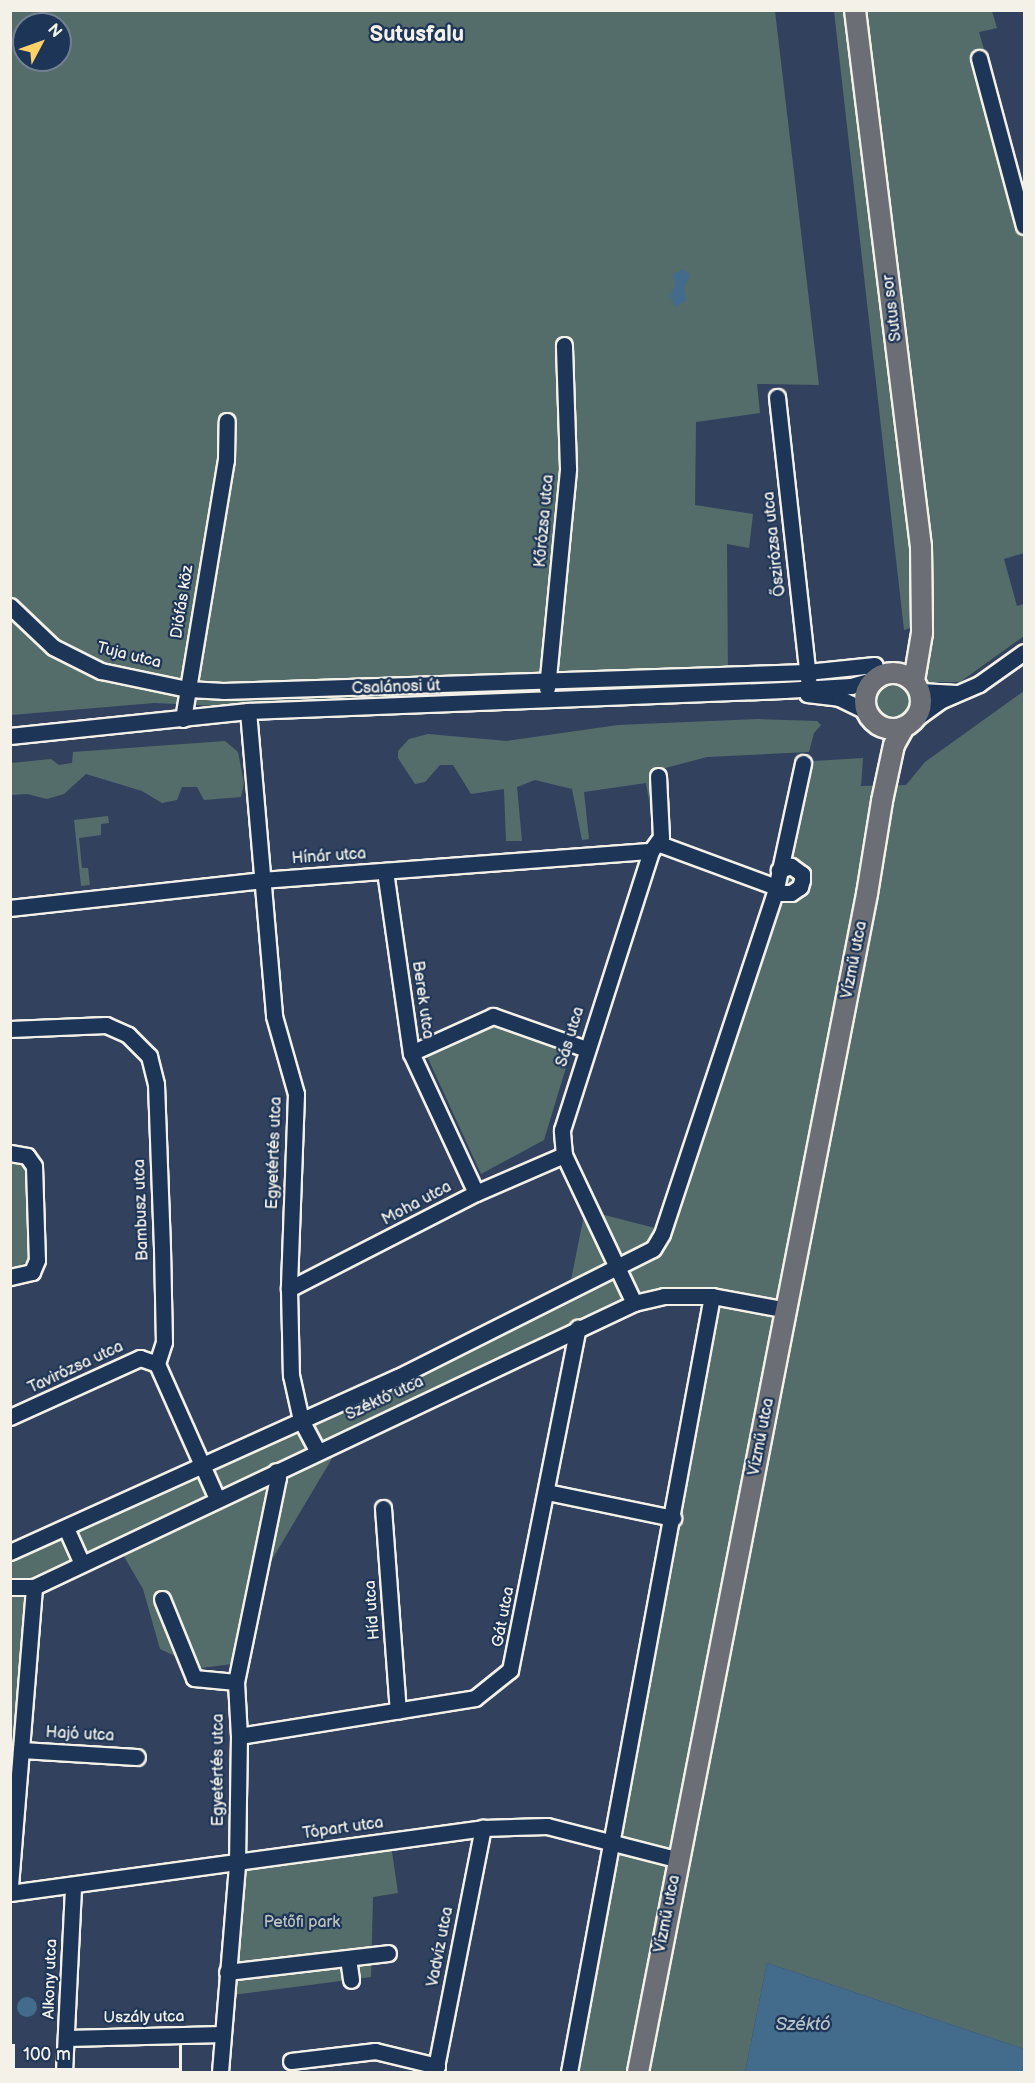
<!DOCTYPE html>
<meta charset="utf-8">
<style>
body{margin:0}
#map{position:relative;width:1035px;height:2083px;overflow:hidden;background:#32425e;font-family:"Balsamiq Sans",sans-serif}
div>[style]{position:absolute}
[style*='--x']{left:calc(var(--x)*1px);top:calc(var(--y)*1px);width:calc(var(--w)*1px);rotate:calc(var(--a)*1deg)}
.green>*{inset:0;background:#556d6a}
.round{border-radius:50%}
.water>*{inset:0;background:#436b8b}
.roads{filter:drop-shadow(2px 0 #f4f1e8) drop-shadow(-2px 0 #f4f1e8) drop-shadow(0 2px #f4f1e8) drop-shadow(0 -2px #f4f1e8)}
.minor>*{height:15px;margin:-7.5px;padding:0 7.5px;transform-origin:7.5px;border-radius:7.5px;background:#1d3557}
.major>*{height:20px;margin:-10px;padding:0 10px;transform-origin:10px;border-radius:10px;background:#6b6f75}
.major>.ring{margin:-10px;padding:0;box-sizing:content-box;background:none;border:20px solid #6b6f75;border-radius:50%}
span{translate:-50% -50%;white-space:nowrap;text-align:center;line-height:1.15;-webkit-text-stroke:4.5px #1d3557;paint-order:stroke}
.street-label{font-size:16px;color:#f4f1e8}
.park-label{font-size:16px;color:#bcc3bc}
.water-label{font-size:18px;color:#b6c2c7;font-style:italic}
.district-label{font-size:22px;color:#f4f1e8;font-weight:700}
.frame{position:absolute;inset:0;border:12px solid #f4f1e8;pointer-events:none}
.north{position:absolute;left:12px;top:12px;width:60px;height:60px;box-sizing:border-box;background:#1d3557;border:2px solid #738091;border-radius:50%;rotate:49deg;font-size:16px;font-weight:700;line-height:24px;text-align:center;color:#f4f1e8}
.north::after{content:'';display:block;margin:auto;width:21px;height:27px;background:#ffd166;clip-path:polygon(50% 0,100% 100%,50% 72%,0 100%)}
.scale{position:absolute;left:12px;top:2044px;width:170px;height:27px;box-sizing:border-box;border:3px solid #f4f1e8;border-top:0;padding-left:8px;font-size:18px;line-height:21px;white-space:nowrap;color:#f4f1e8;-webkit-text-stroke:4px #1d3557;paint-order:stroke}
</style>
<div id="map">
<div class="green">
<i style="clip-path:polygon(evenodd,11px 11px,775px 11px,819px 385px,757px 384px,760px 413px,696px 422px,695px 505px,753px 514px,749px 548px,727px 544px,728px 679px,219px 706px,154px 703px,11px 715px,11px 11px,24px 24px,60px 24px,60px 60px,24px 60px,24px 24px)"></i>
<i style="clip-path:polygon(834px 11px,992px 11px,997px 28px,979px 32px,1024px 189px,1024px 553px,1004px 559px,1017px 606px,1024px 604px,1024px 636px,960px 682px,929px 682px,919px 670px,921px 625px,904px 630px)"></i>
<i class="round" style="left:872px;top:679px;width:44px;height:44px"></i>
<i style="clip-path:polygon(1024px 691px,1024px 2049px,767px 1963px,745px 2072px,571px 2072px,717px 1301px,638px 1305px,340px 1445px,264px 1573px,240px 1663px,201px 1668px,160px 1649px,143px 1589px,119px 1548px,40px 1592px,11px 1882px,10px 1545px,569px 1290px,585px 1210px,655px 1228px,781px 848px,797px 762px,863px 758px,861px 786px,906px 785px,925px 762px)"></i>
<i style="clip-path:polygon(758px 719px,817px 721px,821px 725px,814px 733px,809px 752px,707px 757px,654px 771px,657px 813px,651px 812px,646px 783px,584px 792px,589px 839px,582px 840px,572px 789px,535px 780px,517px 787px,522px 841px,506px 841px,504px 789px,471px 794px,453px 765px,440px 765px,425px 782px,415px 784px,398px 758px,398px 751px,409px 739px,428px 734px,507px 741px,618px 725px)"></i>
<i style="clip-path:polygon(225px 741px,238px 752px,244px 783px,241px 797px,204px 800px,197px 787px,182px 787px,177px 800px,162px 803px,142px 791px,86px 774px,64px 794px,47px 799px,27px 794px,11px 795px,11px 763px,51px 759px,59px 765px,72px 763px,73px 752px)"></i>
<i style="clip-path:polygon(108px 816px,109px 823px,101px 824px,101px 835px,79px 838px,82px 868px,88px 868px,90px 885px,81px 886px,74px 820px)"></i>
<i style="clip-path:polygon(492px 1025px,571px 1051px,544px 1140px,481px 1174px,426px 1054px)"></i>
<i style="clip-path:polygon(10px 1157px,18px 1157px,28px 1166px,32px 1260px,11px 1269px)"></i>
<i style="clip-path:polygon(391px 1845px,398px 1893px,373px 1897px,371px 1977px,232px 1995px,243px 1868px)"></i>
</div>
<div class="water">
<i style="clip-path:polygon(683px 269px,690px 275px,684px 288px,687px 300px,676px 307px,670px 296px,675px 286px,673px 274px)"></i>
<i style="clip-path:polygon(767px 1963px,1024px 2049px,1024px 2072px,745px 2072px)"></i>
<i class="round" style="left:17px;top:1997px;width:20px;height:20px"></i>
</div>
<div class="roads">
<div class="minor">
<i style="--x:979;--y:58;--w:174;--a:75"></i>
<i style="--x:777;--y:397;--w:285;--a:83.7"></i>
<i style="--x:10;--y:606;--w:59;--a:43.6"></i>
<i style="--x:53;--y:647;--w:54;--a:26.6"></i>
<i style="--x:101;--y:671;--w:88;--a:11.8"></i>
<i style="--x:187;--y:689;--w:36;--a:3"></i>
<i style="--x:223;--y:691;--w:584;--a:-1.86"></i>
<i style="--x:807;--y:672;--w:68;--a:-5.9"></i>
<i style="--x:547;--y:688;--w:221;--a:-84.5"></i>
<i style="--x:568;--y:468;--w:123;--a:-91.9"></i>
<i style="--x:920;--y:691;--w:36;--a:3"></i>
<i style="--x:807;--y:694;--w:32;--a:7"></i>
<i style="--x:839;--y:698;--w:32;--a:26"></i>
<i style="--x:248;--y:711;--w:306;--a:85.1"></i>
<i style="--x:274;--y:1016;--w:81;--a:74.2"></i>
<i style="--x:296;--y:1094;--w:195;--a:92.1"></i>
<i style="--x:289;--y:1289;--w:86;--a:88.7"></i>
<i style="--x:291;--y:1375;--w:46;--a:77.5"></i>
<i style="--x:301;--y:1420;--w:36;--a:62"></i>
<i style="--x:183;--y:719;--w:263;--a:-80.6"></i>
<i style="--x:226;--y:460;--w:39;--a:-89"></i>
<i style="--x:914;--y:720;--w:32;--a:-36"></i>
<i style="--x:940;--y:701;--w:43;--a:-23.6"></i>
<i style="--x:979;--y:684;--w:55;--a:-35.4"></i>
<i style="--x:10;--y:736;--w:239;--a:-6"></i>
<i style="--x:248;--y:711;--w:536;--a:-2.24"></i>
<i style="--x:784;--y:690;--w:67;--a:-3.4"></i>
<i style="--x:851;--y:686;--w:25;--a:-16"></i>
<i style="--x:657;--y:843;--w:127;--a:20.3"></i>
<i style="--x:385;--y:871;--w:184;--a:81.9"></i>
<i style="--x:411;--y:1053;--w:154;--a:65.1"></i>
<i style="--x:775;--y:893;--w:16;--a:0"></i>
<i style="--x:791;--y:893;--w:11;--a:-34"></i>
<i style="--x:800;--y:887;--w:7;--a:-74"></i>
<i style="--x:802;--y:880;--w:6;--a:-90"></i>
<i style="--x:802;--y:874;--w:14;--a:-144"></i>
<i style="--x:791;--y:866;--w:13;--a:162"></i>
<i style="--x:10;--y:908;--w:254;--a:-6.3"></i>
<i style="--x:262;--y:880;--w:390;--a:-4.3"></i>
<i style="--x:10;--y:1029;--w:96;--a:-2.4"></i>
<i style="--x:106;--y:1025;--w:24;--a:24"></i>
<i style="--x:128;--y:1035;--w:30;--a:45"></i>
<i style="--x:149;--y:1056;--w:29;--a:76"></i>
<i style="--x:156;--y:1084;--w:164;--a:87.9"></i>
<i style="--x:162;--y:1248;--w:94;--a:88.8"></i>
<i style="--x:164;--y:1342;--w:23;--a:108"></i>
<i style="--x:157;--y:1364;--w:148;--a:66"></i>
<i style="--x:411;--y:1053;--w:90;--a:-24.3"></i>
<i style="--x:493;--y:1016;--w:99;--a:19.5"></i>
<i style="--x:10;--y:1153;--w:17;--a:10"></i>
<i style="--x:27;--y:1156;--w:12;--a:55"></i>
<i style="--x:34;--y:1166;--w:94;--a:88.2"></i>
<i style="--x:37;--y:1260;--w:13;--a:113"></i>
<i style="--x:32;--y:1272;--w:23;--a:167"></i>
<i style="--x:289;--y:1289;--w:210;--a:-27.2"></i>
<i style="--x:476;--y:1193;--w:96;--a:-23.4"></i>
<i style="--x:634;--y:1303;--w:164;--a:-115.3"></i>
<i style="--x:564;--y:1155;--w:25;--a:-95"></i>
<i style="--x:562;--y:1130;--w:293;--a:-72.3"></i>
<i style="--x:651;--y:851;--w:17;--a:-54"></i>
<i style="--x:661;--y:837;--w:61;--a:-92.8"></i>
<i style="--x:10;--y:1417;--w:143;--a:-24.4"></i>
<i style="--x:140;--y:1358;--w:18;--a:19"></i>
<i style="--x:547;--y:1492;--w:129;--a:11.7"></i>
<i style="--x:383;--y:1508;--w:203;--a:85.8"></i>
<i style="--x:66;--y:1528;--w:37;--a:66"></i>
<i style="--x:10;--y:1552;--w:426;--a:-24.3"></i>
<i style="--x:398;--y:1377;--w:285;--a:-26.7"></i>
<i style="--x:653;--y:1249;--w:17;--a:-59"></i>
<i style="--x:662;--y:1234;--w:359;--a:-71.7"></i>
<i style="--x:775;--y:893;--w:133;--a:-77.8"></i>
<i style="--x:10;--y:1587;--w:24;--a:0"></i>
<i style="--x:34;--y:1587;--w:664;--a:-25.33"></i>
<i style="--x:634;--y:1303;--w:31;--a:-13"></i>
<i style="--x:664;--y:1296;--w:48;--a:0"></i>
<i style="--x:712;--y:1296;--w:76;--a:10.6"></i>
<i style="--x:162;--y:1599;--w:85;--a:67.9"></i>
<i style="--x:194;--y:1678;--w:42;--a:5.4"></i>
<i style="--x:239;--y:1736;--w:239;--a:-9.1"></i>
<i style="--x:475;--y:1698;--w:45;--a:-38.7"></i>
<i style="--x:510;--y:1670;--w:349;--a:-78.8"></i>
<i style="--x:21;--y:1750;--w:116;--a:3.5"></i>
<i style="--x:10;--y:1886;--w:300;--a:-85.4"></i>
<i style="--x:10;--y:1893;--w:477;--a:-7.8"></i>
<i style="--x:483;--y:1828;--w:64;--a:-1.8"></i>
<i style="--x:547;--y:1826;--w:136;--a:14.4"></i>
<i style="--x:348;--y:1958;--w:22;--a:82"></i>
<i style="--x:227;--y:1972;--w:162;--a:-6.7"></i>
<i style="--x:67;--y:2038;--w:155;--a:-1.5"></i>
<i style="--x:291;--y:2061;--w:85;--a:-6.8"></i>
<i style="--x:375;--y:2051;--w:64;--a:13.6"></i>
<i style="--x:64;--y:2072;--w:186;--a:-87.2"></i>
<i style="--x:220;--y:2072;--w:210;--a:-85.3"></i>
<i style="--x:237;--y:1863;--w:127;--a:-89.1"></i>
<i style="--x:239;--y:1736;--w:54;--a:-93.2"></i>
<i style="--x:236;--y:1682;--w:208;--a:-78.4"></i>
<i style="--x:278;--y:1478;--w:7;--a:-106"></i>
<i style="--x:435;--y:2072;--w:249;--a:-78.9"></i>
<i style="--x:569;--y:2072;--w:789;--a:-79.56"></i>
</div>
<div class="major">
<i style="--x:855;--y:10;--w:541;--a:82.99"></i>
<i style="--x:921;--y:547;--w:86;--a:89.3"></i>
<i style="--x:922;--y:633;--w:49;--a:99.5"></i>
<i class="ring" style="left:865px;top:673px;width:36px;height:36px"></i>
<i style="--x:638;--y:2072;--w:1200;--a:-79"></i>
<i style="--x:867;--y:894;--w:94;--a:-80.8"></i>
<i style="--x:882;--y:801;--w:57;--a:-77.9"></i>
<i style="--x:894;--y:745;--w:21;--a:-61"></i>
</div>
</div>
<div class="street-label">
<span style="left:893px;top:308px;rotate:-97deg">Sutus sor</span>
<span style="left:545px;top:521px;rotate:-85deg">Kőrózsa utca</span>
<span style="left:775px;top:544px;rotate:-96deg">Őszirózsa utca</span>
<span style="left:183px;top:602px;rotate:-81deg">Diófás köz</span>
<span style="left:129px;top:656px;rotate:14deg">Tuja utca</span>
<span style="left:396px;top:688px;rotate:-2deg">Csalánosi út</span>
<span style="left:329px;top:857px;rotate:-4deg">Hínár utca</span>
<span style="left:855px;top:960px;rotate:-79deg">Vízmű utca</span>
<span style="left:422px;top:1000px;rotate:82deg">Berek utca</span>
<span style="left:571px;top:1037px;rotate:-73deg">Sás utca</span>
<span style="left:275px;top:1153px;rotate:-88deg">Egyetértés utca</span>
<span style="left:417px;top:1204px;rotate:-28deg">Moha utca</span>
<span style="left:142px;top:1210px;rotate:-92deg">Bambusz utca</span>
<span style="left:76px;top:1368px;rotate:-25deg">Tavirózsa utca</span>
<span style="left:385px;top:1399px;rotate:-25deg">Széktó utca</span>
<span style="left:762px;top:1437px;rotate:-79deg">Vízmű utca</span>
<span style="left:373px;top:1610px;rotate:-94deg">Híd utca</span>
<span style="left:504px;top:1617px;rotate:-79deg">Gát utca</span>
<span style="left:80px;top:1735px;rotate:3deg">Hajó utca</span>
<span style="left:219px;top:1770px;rotate:-90deg">Egyetértés utca</span>
<span style="left:343px;top:1829px;rotate:-8deg">Tópart utca</span>
<span style="left:668px;top:1914px;rotate:-79deg">Vízmű utca</span>
<span style="left:441px;top:1947px;rotate:-79deg">Vadvíz utca</span>
<span style="left:51px;top:1979px;rotate:-88deg">Alkony utca</span>
<span style="left:144px;top:2018px;rotate:-1deg">Uszály utca</span>
</div>
<div class="park-label">
<span style="left:302px;top:1923px">Petőfi park</span>
</div>
<div class="water-label">
<span style="left:803px;top:2025px">Széktó</span>
</div>
<div class="district-label">
<span style="left:417px;top:35px">Sutusfalu</span>
</div>
<div class="frame"></div>
<div class="north">N</div>
<div class="scale">100 m</div>
</div>
